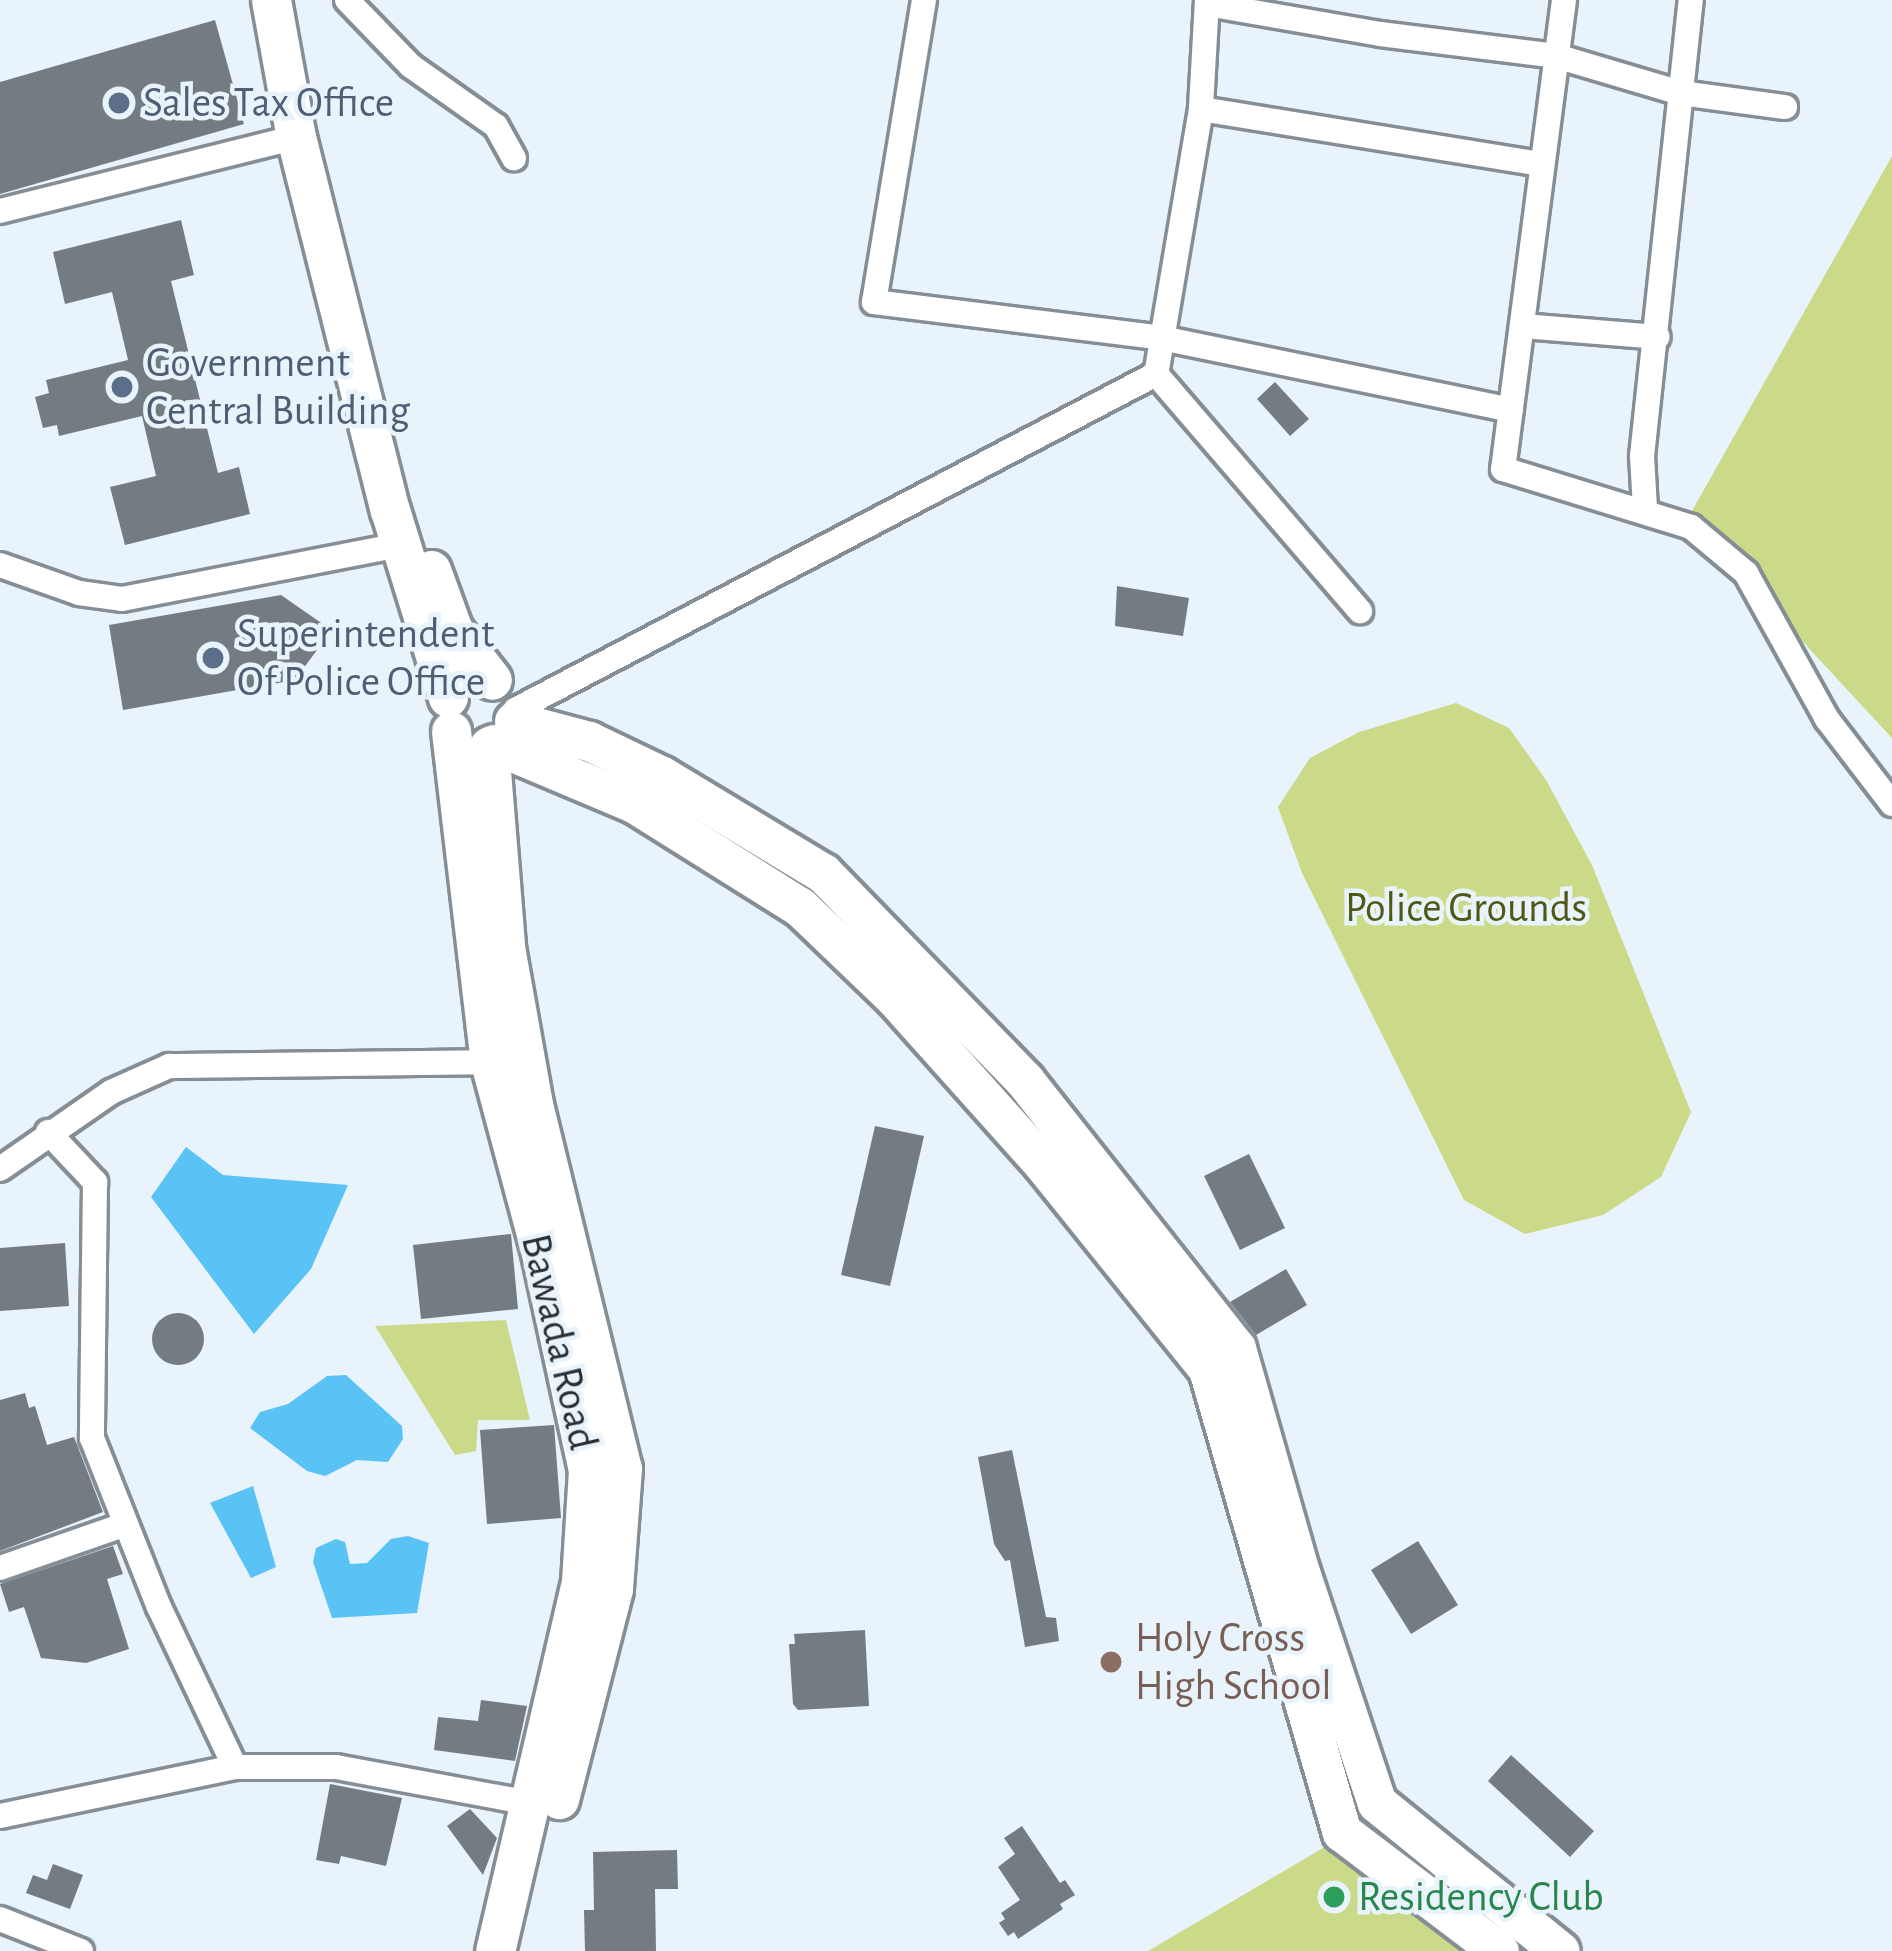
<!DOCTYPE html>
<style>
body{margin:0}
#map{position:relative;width:1892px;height:1951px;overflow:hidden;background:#e9f3fb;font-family:"Alegreya Sans",sans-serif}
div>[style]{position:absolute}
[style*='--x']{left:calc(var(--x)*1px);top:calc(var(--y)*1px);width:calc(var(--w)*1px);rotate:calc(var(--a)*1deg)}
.green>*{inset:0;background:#cada88}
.water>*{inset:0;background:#5ac3f6}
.building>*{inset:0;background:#747c83}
.round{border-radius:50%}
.roads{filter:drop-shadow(3px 0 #868e95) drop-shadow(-3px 0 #868e95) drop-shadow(0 3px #868e95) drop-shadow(0 -3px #868e95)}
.street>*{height:24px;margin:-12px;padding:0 12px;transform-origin:12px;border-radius:12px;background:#fff}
.primary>*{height:39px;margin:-19.5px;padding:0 19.5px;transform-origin:19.5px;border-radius:19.5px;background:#fff}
.dots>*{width:33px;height:33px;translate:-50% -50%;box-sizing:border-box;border:6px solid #e9f3fb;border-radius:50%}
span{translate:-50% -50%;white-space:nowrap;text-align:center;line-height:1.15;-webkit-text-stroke:9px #e9f3fb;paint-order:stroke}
.service-label{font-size:42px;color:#4e5e75}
.left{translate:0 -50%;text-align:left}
.park-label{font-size:42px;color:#4f5915}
.street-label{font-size:42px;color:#2a2e31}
.education-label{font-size:42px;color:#785e54}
.leisure-label{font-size:42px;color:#27864d}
</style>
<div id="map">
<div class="green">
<i style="clip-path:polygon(1892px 156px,1892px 738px,1688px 518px)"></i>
<i style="clip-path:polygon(1456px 703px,1509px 728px,1546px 780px,1592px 865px,1691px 1112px,1661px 1177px,1603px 1215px,1525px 1234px,1464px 1200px,1302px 873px,1278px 807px,1310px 758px,1359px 732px)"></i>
<i style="clip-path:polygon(506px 1320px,530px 1420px,478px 1420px,476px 1451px,455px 1455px,375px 1326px)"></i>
<i style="clip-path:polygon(1345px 1835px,1503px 1951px,1148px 1951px)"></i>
</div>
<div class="water">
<i style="clip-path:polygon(186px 1147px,223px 1175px,348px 1185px,311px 1269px,254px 1334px,151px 1197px)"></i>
<i style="clip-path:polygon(346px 1375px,402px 1426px,403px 1439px,388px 1462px,357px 1460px,325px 1476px,307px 1471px,250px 1428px,260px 1412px,288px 1404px,327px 1376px)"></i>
<i style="clip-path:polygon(253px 1486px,276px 1567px,251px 1578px,210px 1503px)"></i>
<i style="clip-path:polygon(408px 1536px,429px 1543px,417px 1613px,332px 1618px,313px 1562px,316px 1548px,336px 1539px,345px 1542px,350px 1564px,367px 1563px,391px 1539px)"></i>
</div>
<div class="building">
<i style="clip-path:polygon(215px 20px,244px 124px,0 194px,0 82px)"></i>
<i style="clip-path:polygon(181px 220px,194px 275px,171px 281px,218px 473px,239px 467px,250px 514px,125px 545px,110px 487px,156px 476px,142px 416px,59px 436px,57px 425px,43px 428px,35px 397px,49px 393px,46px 380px,128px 360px,112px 292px,65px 304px,53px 252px)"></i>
<i style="clip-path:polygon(1275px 382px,1309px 419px,1290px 436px,1257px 399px)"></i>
<i style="clip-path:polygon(1117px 586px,1189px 598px,1183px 636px,1115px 626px)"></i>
<i style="clip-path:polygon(281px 595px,327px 627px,328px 635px,295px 680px,123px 710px,109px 625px)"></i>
<i style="clip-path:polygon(875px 1126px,924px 1136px,890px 1286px,841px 1275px)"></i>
<i style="clip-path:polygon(1249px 1154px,1285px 1228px,1240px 1250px,1204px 1176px)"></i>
<i style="clip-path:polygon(511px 1234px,518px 1309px,421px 1319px,413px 1245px)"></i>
<i style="clip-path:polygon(65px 1243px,69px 1306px,0 1311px,0 1248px)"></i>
<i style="clip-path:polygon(1286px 1269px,1307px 1305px,1256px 1335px,1230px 1302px)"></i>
<i class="round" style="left:152px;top:1313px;width:52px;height:52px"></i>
<i style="clip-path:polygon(25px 1393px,29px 1408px,35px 1406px,47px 1445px,74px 1437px,103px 1512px,0 1551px,0 1400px)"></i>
<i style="clip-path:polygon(554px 1425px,561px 1518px,487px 1524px,480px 1430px)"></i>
<i style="clip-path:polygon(1012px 1450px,1046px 1617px,1056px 1618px,1059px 1641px,1025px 1647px,1010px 1560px,1005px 1561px,994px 1544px,978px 1457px)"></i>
<i style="clip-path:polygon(1418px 1541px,1458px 1605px,1411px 1634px,1371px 1570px)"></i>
<i style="clip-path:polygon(113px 1546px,123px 1574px,107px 1579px,129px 1649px,86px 1663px,41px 1658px,24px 1607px,9px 1612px,0 1584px)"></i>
<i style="clip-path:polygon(865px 1630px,869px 1706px,798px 1710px,793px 1704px,789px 1644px,795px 1644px,794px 1634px)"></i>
<i style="clip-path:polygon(481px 1700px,527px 1706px,515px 1761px,434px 1750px,438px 1717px,478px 1721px)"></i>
<i style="clip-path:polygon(1511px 1755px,1594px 1831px,1570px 1857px,1488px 1781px)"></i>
<i style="clip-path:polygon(330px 1784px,402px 1798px,386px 1866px,341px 1856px,339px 1864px,316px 1860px)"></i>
<i style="clip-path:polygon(470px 1809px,497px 1838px,483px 1875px,447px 1826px)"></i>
<i style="clip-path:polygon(1022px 1826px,1060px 1883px,1065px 1880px,1075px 1895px,1060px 1904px,1063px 1909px,1018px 1939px,1014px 1932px,1008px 1936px,999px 1923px,1005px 1919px,1001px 1913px,1020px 1900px,998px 1867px,1015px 1854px,1004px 1838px)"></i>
<i style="clip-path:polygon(677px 1850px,678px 1889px,655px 1889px,656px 1951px,585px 1951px,584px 1910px,594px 1910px,593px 1852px)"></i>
<i style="clip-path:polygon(53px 1864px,83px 1875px,70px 1909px,26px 1893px,33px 1875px,47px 1880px)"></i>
</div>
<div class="roads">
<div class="street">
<i style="--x:347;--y:0;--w:92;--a:45.9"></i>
<i style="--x:411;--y:66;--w:104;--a:35.2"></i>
<i style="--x:496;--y:126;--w:37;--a:61"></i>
<i style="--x:924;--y:0;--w:306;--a:99.4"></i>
<i style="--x:874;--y:302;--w:289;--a:7.1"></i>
<i style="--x:1161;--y:338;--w:357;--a:11.6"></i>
<i style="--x:1207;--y:0;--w:109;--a:93.2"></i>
<i style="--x:1201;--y:109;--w:269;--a:99.6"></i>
<i style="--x:1156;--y:374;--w:313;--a:49.3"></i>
<i style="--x:1564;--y:0;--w:473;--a:97.4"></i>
<i style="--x:1503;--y:469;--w:197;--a:17.1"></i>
<i style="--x:1691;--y:527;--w:72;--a:39.9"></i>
<i style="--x:1746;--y:573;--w:167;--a:61"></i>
<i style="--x:1827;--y:719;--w:107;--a:52.6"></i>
<i style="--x:1207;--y:4;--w:176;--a:9.8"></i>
<i style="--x:1380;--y:34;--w:177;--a:7.1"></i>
<i style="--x:1556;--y:56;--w:130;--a:16.5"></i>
<i style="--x:1681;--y:93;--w:105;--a:7.7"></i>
<i style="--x:1201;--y:109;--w:343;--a:9.2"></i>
<i style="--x:0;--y:211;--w:305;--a:-14"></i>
<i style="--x:1522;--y:326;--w:136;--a:4.6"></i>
<i style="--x:1645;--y:509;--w:53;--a:-93.2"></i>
<i style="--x:1642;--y:456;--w:459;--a:-83.9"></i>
<i style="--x:0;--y:565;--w:84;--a:19.5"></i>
<i style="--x:79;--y:593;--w:43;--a:7.9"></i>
<i style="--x:122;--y:599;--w:283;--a:-11"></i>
<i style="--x:515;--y:710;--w:724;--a:-27.66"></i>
<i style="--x:48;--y:1132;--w:69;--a:46.8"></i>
<i style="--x:95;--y:1182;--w:256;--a:90.7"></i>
<i style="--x:92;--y:1438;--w:182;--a:68.4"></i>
<i style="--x:159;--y:1607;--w:177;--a:64.6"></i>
<i style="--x:0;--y:1169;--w:135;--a:-34.7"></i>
<i style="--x:111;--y:1092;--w:64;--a:-24.1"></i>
<i style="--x:169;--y:1066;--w:321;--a:-0.7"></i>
<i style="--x:0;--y:1568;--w:133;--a:-19.2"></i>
<i style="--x:0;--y:1816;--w:240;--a:-11.8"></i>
<i style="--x:235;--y:1767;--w:101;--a:0"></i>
<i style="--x:336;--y:1767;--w:197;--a:10.5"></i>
<i style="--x:0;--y:1919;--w:87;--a:21.6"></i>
</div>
<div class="primary">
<i style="--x:271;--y:0;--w:139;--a:79.7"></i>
<i style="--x:296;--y:137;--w:385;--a:75.9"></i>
<i style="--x:390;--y:510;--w:196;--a:72.8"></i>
<i style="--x:431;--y:570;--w:64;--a:69.9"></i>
<i style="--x:453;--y:630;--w:63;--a:52"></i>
<i style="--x:514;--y:721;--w:78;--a:14.9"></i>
<i style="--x:589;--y:741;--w:81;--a:25.6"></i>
<i style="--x:662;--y:776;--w:188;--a:31.1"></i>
<i style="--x:823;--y:873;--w:290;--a:45.8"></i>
<i style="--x:1025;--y:1081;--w:340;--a:51.7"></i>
<i style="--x:1236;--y:1348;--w:233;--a:74.1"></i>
<i style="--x:1300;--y:1572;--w:243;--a:71.6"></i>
<i style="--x:1377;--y:1803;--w:235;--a:39"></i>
<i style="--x:451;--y:731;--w:333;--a:83.3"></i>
<i style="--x:490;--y:1062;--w:198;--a:75"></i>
<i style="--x:541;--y:1253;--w:222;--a:77.8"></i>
<i style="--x:588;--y:1470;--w:112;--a:93.6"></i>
<i style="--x:581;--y:1582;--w:379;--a:103.1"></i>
<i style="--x:494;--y:744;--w:152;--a:22.9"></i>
<i style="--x:634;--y:803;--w:196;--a:32.1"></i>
<i style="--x:800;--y:907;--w:130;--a:43.8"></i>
<i style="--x:894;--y:997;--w:225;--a:48.2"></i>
<i style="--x:1044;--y:1165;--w:262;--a:51.2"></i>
<i style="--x:1208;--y:1369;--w:482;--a:73.9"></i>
<i style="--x:1342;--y:1832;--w:197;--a:37.2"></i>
<i style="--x:489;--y:746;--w:202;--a:85.4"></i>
<i style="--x:505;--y:947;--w:159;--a:79.9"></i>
<i style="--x:533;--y:1104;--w:375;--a:76.3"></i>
<i style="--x:622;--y:1468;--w:121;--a:94.3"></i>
<i style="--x:613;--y:1589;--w:217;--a:104.4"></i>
</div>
</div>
<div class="dots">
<i style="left:119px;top:103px;background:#5c6f8a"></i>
<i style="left:122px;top:387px;background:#5c6f8a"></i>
<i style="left:213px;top:658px;background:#5c6f8a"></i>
<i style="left:1111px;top:1662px;background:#8d6e63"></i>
<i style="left:1334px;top:1897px;background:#2e9e5b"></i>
</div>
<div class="service-label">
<span class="left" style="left:143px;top:103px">Sales Tax Office</span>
<span class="left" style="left:146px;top:387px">Government<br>Central Building</span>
<span class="left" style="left:237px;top:658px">Superintendent<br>Of Police Office</span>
</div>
<div class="park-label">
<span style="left:1466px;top:908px">Police Grounds</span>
</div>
<div class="street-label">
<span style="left:559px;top:1342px;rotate:77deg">Bawada Road</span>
</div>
<div class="education-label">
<span class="left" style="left:1135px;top:1662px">Holy Cross<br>High School</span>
</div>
<div class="leisure-label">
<span class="left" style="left:1358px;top:1897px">Residency Club</span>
</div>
</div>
